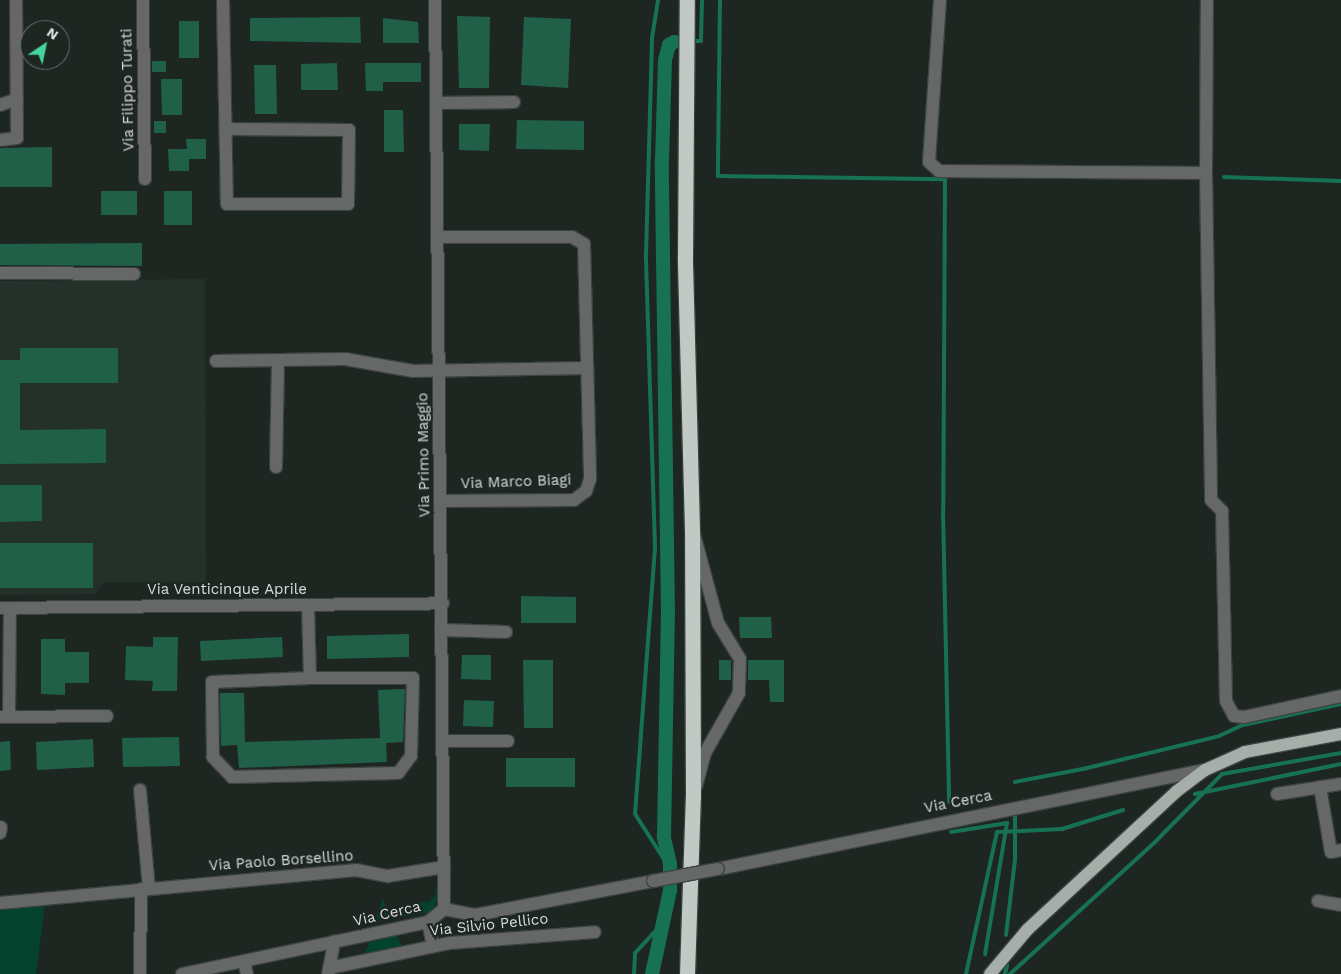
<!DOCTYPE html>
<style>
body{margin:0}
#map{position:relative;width:1341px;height:974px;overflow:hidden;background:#1e2622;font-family:"Work Sans",sans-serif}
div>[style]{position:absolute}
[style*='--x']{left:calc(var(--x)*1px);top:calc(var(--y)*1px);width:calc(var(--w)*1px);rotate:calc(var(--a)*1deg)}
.built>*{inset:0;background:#23312a}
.green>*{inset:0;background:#03432e}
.stream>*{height:4px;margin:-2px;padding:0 2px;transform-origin:2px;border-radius:2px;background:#177253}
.canal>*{height:14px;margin:-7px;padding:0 7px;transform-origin:7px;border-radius:7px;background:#177253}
.building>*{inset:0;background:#206048}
.roads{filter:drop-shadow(1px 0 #3c433f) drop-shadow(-1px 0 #3c433f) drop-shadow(0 1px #3c433f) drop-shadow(0 -1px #3c433f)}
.minor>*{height:12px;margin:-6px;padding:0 6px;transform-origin:6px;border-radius:6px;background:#656866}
.major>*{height:12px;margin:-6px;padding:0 6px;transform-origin:6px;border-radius:6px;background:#a6aeaa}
.highway>*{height:15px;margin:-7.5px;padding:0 7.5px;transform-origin:7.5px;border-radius:7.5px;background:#c0c9c4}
.bridges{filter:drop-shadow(1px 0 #3c433f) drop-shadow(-1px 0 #3c433f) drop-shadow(0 1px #3c433f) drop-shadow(0 -1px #3c433f)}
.minor-bridge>*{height:12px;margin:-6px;padding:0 6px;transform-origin:6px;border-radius:6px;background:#656866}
span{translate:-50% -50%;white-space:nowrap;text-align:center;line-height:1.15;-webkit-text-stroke:4.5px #1e2622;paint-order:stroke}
.street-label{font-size:15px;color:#d8ddda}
.north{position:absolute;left:20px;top:20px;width:50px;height:50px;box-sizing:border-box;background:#1e2622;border:1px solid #686f6c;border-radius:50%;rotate:34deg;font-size:14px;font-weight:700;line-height:20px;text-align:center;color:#d8ddda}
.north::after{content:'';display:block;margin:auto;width:18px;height:22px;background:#43d4a0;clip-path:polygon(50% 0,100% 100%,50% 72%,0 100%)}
</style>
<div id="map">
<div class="built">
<i style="clip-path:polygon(205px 279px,206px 582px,104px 582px,95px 594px,0 595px,0 281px)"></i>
</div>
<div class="green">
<i style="clip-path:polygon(436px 886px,438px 890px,437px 901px,431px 912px,375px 921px,383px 898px,386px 908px,398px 911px,414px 903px,429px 902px,435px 896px)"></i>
<i style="clip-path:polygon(45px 904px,36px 974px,0 974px,0 908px)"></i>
<i style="clip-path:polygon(397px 936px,402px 946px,365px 954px,369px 942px)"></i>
</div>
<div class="stream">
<i style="--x:720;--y:0;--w:176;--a:90.7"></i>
<i style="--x:718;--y:176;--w:227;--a:0.8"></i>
<i style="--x:945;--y:179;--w:331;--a:90.3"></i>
<i style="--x:943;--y:510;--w:292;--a:88.8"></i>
<i style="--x:696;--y:41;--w:5;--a:0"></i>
<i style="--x:701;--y:41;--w:41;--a:-88.6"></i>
<i style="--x:1224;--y:177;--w:117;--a:2"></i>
<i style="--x:1015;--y:782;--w:69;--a:-10.8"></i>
<i style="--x:1083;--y:769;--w:140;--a:-13.6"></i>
<i style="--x:1219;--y:736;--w:26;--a:-25"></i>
<i style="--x:1243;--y:725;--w:100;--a:-12.1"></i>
<i style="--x:1195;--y:794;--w:149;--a:-11.6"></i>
<i style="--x:951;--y:832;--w:57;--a:-9.1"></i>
<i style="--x:1007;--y:823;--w:133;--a:99.5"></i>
<i style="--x:1006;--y:935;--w:76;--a:-83.2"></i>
<i style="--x:1015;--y:860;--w:45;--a:-90"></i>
<i style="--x:634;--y:974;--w:21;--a:-87"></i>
<i style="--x:635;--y:953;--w:33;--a:-47"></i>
<i style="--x:657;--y:929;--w:37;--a:-77"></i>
<i style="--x:665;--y:893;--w:29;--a:-86"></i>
<i style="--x:667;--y:864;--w:59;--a:-122.6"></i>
<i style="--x:635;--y:814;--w:268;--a:-85.7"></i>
<i style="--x:655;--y:547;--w:292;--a:-91.8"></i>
<i style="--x:646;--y:255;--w:217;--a:-88.4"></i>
<i style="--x:652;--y:38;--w:38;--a:-81"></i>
<i style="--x:966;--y:974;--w:145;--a:-77.7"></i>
<i style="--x:997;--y:832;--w:65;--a:-2.6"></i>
<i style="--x:1062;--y:829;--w:64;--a:-17.3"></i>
<i style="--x:1005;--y:974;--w:9;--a:-77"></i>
<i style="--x:1010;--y:974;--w:197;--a:-42.3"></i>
<i style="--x:1156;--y:841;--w:94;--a:-45.4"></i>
<i style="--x:1222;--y:774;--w:121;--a:-10"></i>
</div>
<div class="canal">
<i style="--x:652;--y:974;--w:86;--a:-77.9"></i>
<i style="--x:670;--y:890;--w:26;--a:-90"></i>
<i style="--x:670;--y:864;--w:28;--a:-103"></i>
<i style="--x:664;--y:837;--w:223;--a:-89"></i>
<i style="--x:668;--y:614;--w:453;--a:-90.8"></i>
<i style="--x:662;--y:161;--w:101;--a:-88.3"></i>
<i style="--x:665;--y:60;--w:16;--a:-75"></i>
<i style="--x:669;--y:45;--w:6;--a:-31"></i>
</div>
<div class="building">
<i style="clip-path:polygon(457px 16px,490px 17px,489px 88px,459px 88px)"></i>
<i style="clip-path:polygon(360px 17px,361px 43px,250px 41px,250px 18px)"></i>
<i style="clip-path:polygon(524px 17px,571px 19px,568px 88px,521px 85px)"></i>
<i style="clip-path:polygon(383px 18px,418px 22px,419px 43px,383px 43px)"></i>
<i style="clip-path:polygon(179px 21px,199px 21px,199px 58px,179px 58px)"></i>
<i style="clip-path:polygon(152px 61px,166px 61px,166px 72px,152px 72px)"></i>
<i style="clip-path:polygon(337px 63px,338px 90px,301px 90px,301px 64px)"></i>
<i style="clip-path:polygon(365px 63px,421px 63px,421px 82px,383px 82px,383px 91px,366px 91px)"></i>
<i style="clip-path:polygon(254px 65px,276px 65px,277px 114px,255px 114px)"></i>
<i style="clip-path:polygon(161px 79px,182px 79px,182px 115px,162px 115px)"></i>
<i style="clip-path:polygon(384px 110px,403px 110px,404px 152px,384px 152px)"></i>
<i style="clip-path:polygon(517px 120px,584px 121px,584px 150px,516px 149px)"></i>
<i style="clip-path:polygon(154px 121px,166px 121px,166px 133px,154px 133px)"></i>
<i style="clip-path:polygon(459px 124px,490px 124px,489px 151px,459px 150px)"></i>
<i style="clip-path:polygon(186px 139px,206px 139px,206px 159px,189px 159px,189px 171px,169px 171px,168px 149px,187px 149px)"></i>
<i style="clip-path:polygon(52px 147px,52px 187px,0 187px,0 148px)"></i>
<i style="clip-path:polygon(101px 191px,137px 191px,137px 215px,101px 215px)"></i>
<i style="clip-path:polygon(164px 191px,192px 191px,192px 225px,164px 225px)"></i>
<i style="clip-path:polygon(142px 243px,142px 266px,0 265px,0 244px)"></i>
<i style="clip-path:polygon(20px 348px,118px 348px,118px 383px,20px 383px,20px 430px,106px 429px,106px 463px,0 464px,0 360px,20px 360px)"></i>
<i style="clip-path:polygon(0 485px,42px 485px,42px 521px,0 522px)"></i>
<i style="clip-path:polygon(0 543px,93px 543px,93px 588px,0 588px)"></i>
<i style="clip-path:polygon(521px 596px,576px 597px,576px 623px,521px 623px)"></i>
<i style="clip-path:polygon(739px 617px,771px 617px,772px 638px,740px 638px)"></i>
<i style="clip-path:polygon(409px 634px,409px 657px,327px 659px,327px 636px)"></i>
<i style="clip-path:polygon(153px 637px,178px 637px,177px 691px,152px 691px,153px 681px,125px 680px,126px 646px,153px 647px)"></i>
<i style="clip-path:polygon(282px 637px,283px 657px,201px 661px,200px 641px)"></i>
<i style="clip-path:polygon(41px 639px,65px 639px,65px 652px,89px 652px,89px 683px,65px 683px,65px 695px,41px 694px)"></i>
<i style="clip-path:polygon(462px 655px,491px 655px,491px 680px,461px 679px)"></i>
<i style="clip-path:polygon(523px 660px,553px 660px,553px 728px,524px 728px)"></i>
<i style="clip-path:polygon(719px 660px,731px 660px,731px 680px,719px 680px)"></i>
<i style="clip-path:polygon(748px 660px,784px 660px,784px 702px,770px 702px,769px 680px,748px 680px)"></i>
<i style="clip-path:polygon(405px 689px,403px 742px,386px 743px,387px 762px,239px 768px,237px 745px,221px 746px,220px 693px,244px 693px,245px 742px,380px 738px,378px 690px)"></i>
<i style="clip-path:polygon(464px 700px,494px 701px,493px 727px,463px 726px)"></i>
<i style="clip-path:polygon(179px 737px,180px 766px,123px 767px,122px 738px)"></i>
<i style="clip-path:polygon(93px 739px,94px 767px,37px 770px,36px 742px)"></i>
<i style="clip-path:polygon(10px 741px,11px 770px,0 771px,0 742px)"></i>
<i style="clip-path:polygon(506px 758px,575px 758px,575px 787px,506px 787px)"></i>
</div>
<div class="roads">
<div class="minor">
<i style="--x:143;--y:0;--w:179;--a:89.4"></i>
<i style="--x:223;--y:0;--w:204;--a:88.9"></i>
<i style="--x:227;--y:204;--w:121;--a:0"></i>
<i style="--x:348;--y:204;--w:74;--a:-89.2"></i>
<i style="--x:349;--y:130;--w:121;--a:-179.5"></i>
<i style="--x:435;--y:0;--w:909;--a:89.43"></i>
<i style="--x:940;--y:0;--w:162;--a:93.9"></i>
<i style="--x:929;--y:162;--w:13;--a:42"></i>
<i style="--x:939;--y:171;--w:267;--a:0.4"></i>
<i style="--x:1206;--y:173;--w:327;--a:89.1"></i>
<i style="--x:1211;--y:500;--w:16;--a:45"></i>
<i style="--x:1222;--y:511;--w:190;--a:88.8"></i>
<i style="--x:1226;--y:701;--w:17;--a:62"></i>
<i style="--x:1234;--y:716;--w:10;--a:6"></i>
<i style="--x:1244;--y:717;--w:99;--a:-12.2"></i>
<i style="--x:436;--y:103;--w:78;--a:-0.7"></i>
<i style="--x:0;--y:105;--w:18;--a:-19"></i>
<i style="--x:0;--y:140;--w:17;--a:-7"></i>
<i style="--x:17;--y:138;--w:138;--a:-90.4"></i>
<i style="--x:1206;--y:173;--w:173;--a:-89.7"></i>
<i style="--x:438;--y:237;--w:134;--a:0"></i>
<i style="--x:572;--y:237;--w:14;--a:30"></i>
<i style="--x:584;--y:244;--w:235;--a:88.5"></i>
<i style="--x:590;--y:479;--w:13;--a:108"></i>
<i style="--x:586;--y:491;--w:15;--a:143"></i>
<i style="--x:574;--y:500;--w:132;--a:179.6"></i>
<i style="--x:0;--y:273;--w:134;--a:0.4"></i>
<i style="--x:216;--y:361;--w:129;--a:-0.9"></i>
<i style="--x:345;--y:359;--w:69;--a:10"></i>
<i style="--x:413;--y:371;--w:174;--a:-1"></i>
<i style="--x:276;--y:467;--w:107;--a:-88.9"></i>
<i style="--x:694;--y:534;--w:92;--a:74.9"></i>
<i style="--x:718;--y:623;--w:42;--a:58.6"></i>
<i style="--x:740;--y:659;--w:34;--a:92"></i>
<i style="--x:739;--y:693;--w:69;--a:119.5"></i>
<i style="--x:705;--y:753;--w:34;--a:105"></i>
<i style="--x:308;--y:606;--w:72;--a:88.4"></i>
<i style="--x:310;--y:678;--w:103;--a:0"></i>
<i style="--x:413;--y:678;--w:78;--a:91.5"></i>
<i style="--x:411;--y:756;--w:21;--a:127"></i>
<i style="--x:398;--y:773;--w:166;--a:178.6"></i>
<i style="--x:232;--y:777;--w:28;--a:-134"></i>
<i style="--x:213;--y:757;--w:75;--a:-90.8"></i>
<i style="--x:212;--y:682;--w:98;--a:-2.3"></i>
<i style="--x:0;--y:608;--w:443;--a:-0.6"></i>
<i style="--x:443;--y:630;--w:63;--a:1.8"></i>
<i style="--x:9;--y:716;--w:108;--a:-89.5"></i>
<i style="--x:0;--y:717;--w:107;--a:-0.5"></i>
<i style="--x:444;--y:741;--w:64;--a:0"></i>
<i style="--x:1320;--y:787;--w:66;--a:80.4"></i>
<i style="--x:1331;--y:852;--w:10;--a:-11"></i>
<i style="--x:140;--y:790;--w:98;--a:84.8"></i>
<i style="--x:1277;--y:794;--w:65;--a:-8.9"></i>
<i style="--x:0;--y:833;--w:6;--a:-81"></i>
<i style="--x:718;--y:869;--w:497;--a:-11.5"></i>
<i style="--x:1318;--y:901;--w:23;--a:10"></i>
<i style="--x:0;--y:903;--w:358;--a:-5.3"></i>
<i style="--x:356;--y:870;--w:33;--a:11"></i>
<i style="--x:388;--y:876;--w:57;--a:-9.1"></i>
<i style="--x:444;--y:909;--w:32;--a:11"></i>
<i style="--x:475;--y:915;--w:181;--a:-10.8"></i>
<i style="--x:428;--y:922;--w:25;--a:78"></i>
<i style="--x:244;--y:961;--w:13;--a:77"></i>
<i style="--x:329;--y:968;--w:124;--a:-11.7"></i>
<i style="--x:450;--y:943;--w:145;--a:-4.3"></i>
<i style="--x:140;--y:974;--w:85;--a:-89.3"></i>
<i style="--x:182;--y:974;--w:251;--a:-11.9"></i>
<i style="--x:428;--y:922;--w:21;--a:-39"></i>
<i style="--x:328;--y:974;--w:33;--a:-79"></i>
</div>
<div class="major">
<i style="--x:990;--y:974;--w:57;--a:-49.9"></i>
<i style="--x:1027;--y:930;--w:205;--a:-42.8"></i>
<i style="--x:1177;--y:791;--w:35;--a:-37"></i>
<i style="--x:1205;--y:770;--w:44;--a:-24.2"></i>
<i style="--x:1245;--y:752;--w:98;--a:-10.6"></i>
</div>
<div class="highway">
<i style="--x:687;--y:974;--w:178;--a:-88.1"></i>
<i style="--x:693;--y:796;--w:266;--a:-90.2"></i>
<i style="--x:692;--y:530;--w:273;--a:-91.5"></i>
<i style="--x:685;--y:257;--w:257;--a:-89.6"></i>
</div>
</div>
<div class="bridges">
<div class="minor-bridge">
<i style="--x:653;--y:881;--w:66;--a:-10.5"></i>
</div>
</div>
<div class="street-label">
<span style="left:128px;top:90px;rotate:-91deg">Via Filippo Turati</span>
<span style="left:424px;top:455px;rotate:-91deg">Via Primo Maggio</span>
<span style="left:516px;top:482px;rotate:-2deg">Via Marco Biagi</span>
<span style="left:227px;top:590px">Via Venticinque Aprile</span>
<span style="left:958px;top:802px;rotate:-11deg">Via Cerca</span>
<span style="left:281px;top:861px;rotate:-4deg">Via Paolo Borsellino</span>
<span style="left:387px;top:914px;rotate:-13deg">Via Cerca</span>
<span style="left:489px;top:925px;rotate:-6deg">Via Silvio Pellico</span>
</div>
<div class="north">N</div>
</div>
